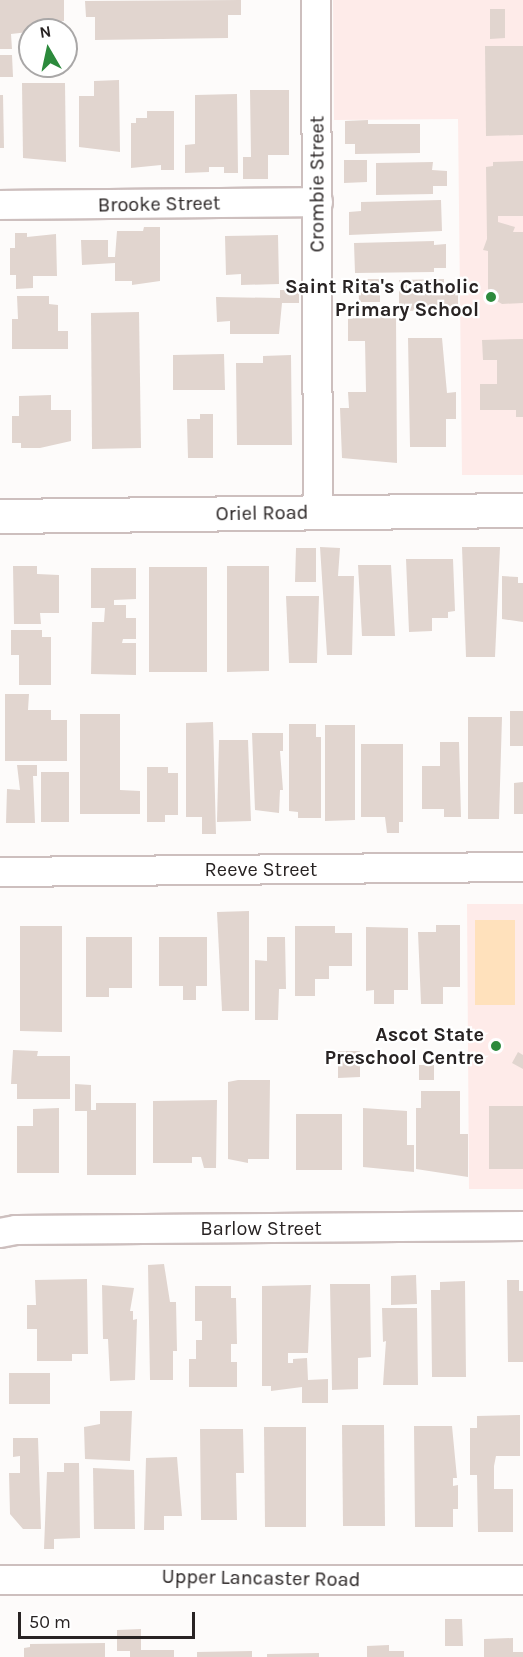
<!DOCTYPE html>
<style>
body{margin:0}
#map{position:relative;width:523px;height:1657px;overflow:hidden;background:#fdfbfa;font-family:Karla,sans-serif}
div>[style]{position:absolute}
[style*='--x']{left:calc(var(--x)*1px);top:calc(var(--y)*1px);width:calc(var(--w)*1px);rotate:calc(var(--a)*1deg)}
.built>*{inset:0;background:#feebe9}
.green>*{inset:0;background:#ffe1bc}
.building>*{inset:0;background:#e1d5cf}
.roads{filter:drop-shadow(2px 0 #cdbfbe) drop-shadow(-2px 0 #cdbfbe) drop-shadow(0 2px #cdbfbe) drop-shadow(0 -2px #cdbfbe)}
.minor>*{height:28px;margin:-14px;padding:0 14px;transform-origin:14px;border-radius:14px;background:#fff}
.tertiary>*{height:33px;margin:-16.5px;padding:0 16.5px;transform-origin:16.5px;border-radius:16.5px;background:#fff}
.dots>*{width:16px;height:16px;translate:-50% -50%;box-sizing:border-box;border:3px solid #fff;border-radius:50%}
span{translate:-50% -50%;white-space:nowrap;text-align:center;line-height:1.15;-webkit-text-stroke:4.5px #fff;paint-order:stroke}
.street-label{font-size:20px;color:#282323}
.poi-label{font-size:20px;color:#282323;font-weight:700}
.right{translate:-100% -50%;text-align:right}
.north{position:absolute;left:18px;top:18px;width:60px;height:60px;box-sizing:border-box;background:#fff;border:2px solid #a9a7a7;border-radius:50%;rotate:351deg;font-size:16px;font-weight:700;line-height:24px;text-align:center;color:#282323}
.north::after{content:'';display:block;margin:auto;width:21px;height:27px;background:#2c8a3c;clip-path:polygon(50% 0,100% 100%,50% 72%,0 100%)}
.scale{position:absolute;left:18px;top:1612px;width:177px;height:27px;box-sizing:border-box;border:3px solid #282323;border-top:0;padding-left:8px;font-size:18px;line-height:21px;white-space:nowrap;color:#282323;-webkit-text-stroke:4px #fff;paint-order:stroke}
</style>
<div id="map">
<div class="built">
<i style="clip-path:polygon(333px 0,523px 0,523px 475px,462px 475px,458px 119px,334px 120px)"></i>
<i style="clip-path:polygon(467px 904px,523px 904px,523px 1189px,469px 1189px)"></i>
</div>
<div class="green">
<i style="clip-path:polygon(475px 920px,515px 920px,515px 1005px,475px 1005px)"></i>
</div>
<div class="building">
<i style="clip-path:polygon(0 0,64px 0,64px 21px,46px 21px,46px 30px,11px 34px,12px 49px,0 49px)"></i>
<i style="clip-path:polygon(241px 0,241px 15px,228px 15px,228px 38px,95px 40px,95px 17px,86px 17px,85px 1px)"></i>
<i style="clip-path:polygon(490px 9px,505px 9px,505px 38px,490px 39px)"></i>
<i style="clip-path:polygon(485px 46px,523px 46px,523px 135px,486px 136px)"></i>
<i style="clip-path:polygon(0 55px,12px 55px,13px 77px,0 77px)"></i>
<i style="clip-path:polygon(119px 80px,120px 152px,79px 147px,79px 96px,94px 96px,94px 81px)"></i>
<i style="clip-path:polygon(22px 83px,65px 83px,66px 162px,23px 158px)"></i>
<i style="clip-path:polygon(250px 90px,289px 90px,289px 155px,268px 155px,268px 179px,243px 179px,243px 157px,251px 157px)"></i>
<i style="clip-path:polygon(237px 94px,238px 173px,224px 173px,224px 167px,209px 167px,209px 172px,185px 173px,185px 145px,195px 144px,195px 95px)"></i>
<i style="clip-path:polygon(0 95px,3px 95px,4px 148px,0 148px)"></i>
<i style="clip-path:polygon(147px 111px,174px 111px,174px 170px,161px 170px,161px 165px,131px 168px,131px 123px,136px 123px,136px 118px,147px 118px)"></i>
<i style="clip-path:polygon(368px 120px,368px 124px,420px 124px,420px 153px,355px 154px,355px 144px,345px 144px,345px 121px)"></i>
<i style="clip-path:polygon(344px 160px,367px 160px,367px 182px,344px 183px)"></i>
<i style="clip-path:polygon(523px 161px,523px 216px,498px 216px,498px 222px,515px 227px,513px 232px,523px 232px,523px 303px,502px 304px,490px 297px,494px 290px,488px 290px,488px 251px,483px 250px,487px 239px,486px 167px,493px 166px,493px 162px)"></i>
<i style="clip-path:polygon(433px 162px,432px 170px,447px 171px,447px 186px,433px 186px,433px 194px,376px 195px,376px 163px)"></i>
<i style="clip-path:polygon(441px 200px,442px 231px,349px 235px,349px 212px,361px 211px,361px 202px)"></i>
<i style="clip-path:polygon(144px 227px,160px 227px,160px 281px,132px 285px,132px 281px,115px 281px,115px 263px,82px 265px,81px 240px,108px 240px,108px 257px,115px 257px,117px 231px,143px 231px)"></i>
<i style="clip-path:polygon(15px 233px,27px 233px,27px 237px,56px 234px,57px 276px,33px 276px,33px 288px,16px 289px,16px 275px,10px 275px,10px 248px,15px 248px)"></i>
<i style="clip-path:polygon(278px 235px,279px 284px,241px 285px,241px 274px,226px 275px,225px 236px)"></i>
<i style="clip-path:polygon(434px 241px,434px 245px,446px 244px,446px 268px,434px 268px,434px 272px,355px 273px,354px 243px)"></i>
<i style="clip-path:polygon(358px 279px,380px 279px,380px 302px,359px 302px)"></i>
<i style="clip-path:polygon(444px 279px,444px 291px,458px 291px,458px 310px,399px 311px,399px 280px)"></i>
<i style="clip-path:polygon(280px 290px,299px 290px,299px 303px,282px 303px,279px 334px,230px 334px,230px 321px,217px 322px,216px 297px,280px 298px)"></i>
<i style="clip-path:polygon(17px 296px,49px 296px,49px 304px,58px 305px,58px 331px,68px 331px,68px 349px,12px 349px,12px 319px,18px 319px)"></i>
<i style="clip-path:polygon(139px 312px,141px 448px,92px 449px,91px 313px)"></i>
<i style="clip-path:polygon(370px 316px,396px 316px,397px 463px,342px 458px,340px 408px,349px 408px,348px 392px,366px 392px,365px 341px,348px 341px,348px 319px)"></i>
<i style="clip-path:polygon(408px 338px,442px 338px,447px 393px,456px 392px,456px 419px,446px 419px,446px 447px,410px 447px)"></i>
<i style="clip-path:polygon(523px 339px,523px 417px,516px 417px,516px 410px,480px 410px,480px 384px,497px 384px,497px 360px,483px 360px,482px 340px)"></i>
<i style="clip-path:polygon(224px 354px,225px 390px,173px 390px,173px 355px)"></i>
<i style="clip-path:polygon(291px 355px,292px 445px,237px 445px,236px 363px,263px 363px,263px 356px)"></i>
<i style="clip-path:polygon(51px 395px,51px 410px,71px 410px,71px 441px,40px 448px,21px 448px,21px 443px,12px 443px,12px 416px,19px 416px,19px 396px)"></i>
<i style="clip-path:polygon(200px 414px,213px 414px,213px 458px,188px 458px,187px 419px,200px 419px)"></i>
<i style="clip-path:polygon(320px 547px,340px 548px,338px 576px,354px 576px,352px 655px,327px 655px)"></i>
<i style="clip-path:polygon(462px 547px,500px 547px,495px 657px,466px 657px)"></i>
<i style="clip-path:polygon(296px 548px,316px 548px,316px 582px,295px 582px)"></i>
<i style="clip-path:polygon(406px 559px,453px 559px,455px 611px,448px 612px,448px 618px,432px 618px,432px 631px,409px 632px)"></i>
<i style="clip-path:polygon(358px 565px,391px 565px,395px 636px,362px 636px)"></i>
<i style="clip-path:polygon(13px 566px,37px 566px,37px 574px,59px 575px,59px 613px,40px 613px,41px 624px,14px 624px)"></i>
<i style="clip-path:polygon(227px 566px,269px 566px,269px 671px,227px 672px)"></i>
<i style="clip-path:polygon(149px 567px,207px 567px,207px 672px,149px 672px)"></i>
<i style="clip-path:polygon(91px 568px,136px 568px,136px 599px,114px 600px,114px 605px,126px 605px,126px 618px,136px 618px,136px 639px,123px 639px,122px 643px,136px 643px,136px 675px,91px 674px,92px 622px,104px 622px,105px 608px,91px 608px)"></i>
<i style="clip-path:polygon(502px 576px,518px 577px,518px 583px,523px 583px,523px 622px,502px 619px)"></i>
<i style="clip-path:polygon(286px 596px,319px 596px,317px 663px,289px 663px)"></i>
<i style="clip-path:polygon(11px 630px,42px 630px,42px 637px,51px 637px,51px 685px,19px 685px,19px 655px,11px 655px)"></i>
<i style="clip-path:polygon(5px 694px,29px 694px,28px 710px,51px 710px,51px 720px,67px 720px,67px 761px,5px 761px)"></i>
<i style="clip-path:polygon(510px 711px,523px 711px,523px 746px,510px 746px)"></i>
<i style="clip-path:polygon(80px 714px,120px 714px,120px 790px,140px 791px,140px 814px,80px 814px)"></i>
<i style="clip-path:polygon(468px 717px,502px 717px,499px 819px,468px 819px)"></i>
<i style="clip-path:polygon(213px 722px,216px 834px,202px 834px,202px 817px,186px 817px,186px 723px)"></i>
<i style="clip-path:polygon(289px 724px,316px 724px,316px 737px,321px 737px,321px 818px,298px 818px,298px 812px,289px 811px)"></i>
<i style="clip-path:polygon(325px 725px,355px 725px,355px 820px,325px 821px)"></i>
<i style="clip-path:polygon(252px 733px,283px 733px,283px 751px,280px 751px,283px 790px,280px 790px,279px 813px,255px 810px)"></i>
<i style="clip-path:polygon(219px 740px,248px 740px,251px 821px,217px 822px)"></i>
<i style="clip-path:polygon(440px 742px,459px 742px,461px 817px,444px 817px,444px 809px,422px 809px,422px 766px,440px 766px)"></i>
<i style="clip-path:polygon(361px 744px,403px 744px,403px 822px,399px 822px,399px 833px,387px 833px,385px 817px,361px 817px)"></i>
<i style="clip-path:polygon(17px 765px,37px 765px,37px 776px,33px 776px,35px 823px,6px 823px,7px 789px,20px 790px)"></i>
<i style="clip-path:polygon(147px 767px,168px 767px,168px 773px,178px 773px,178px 815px,165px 815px,165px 822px,147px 822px)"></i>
<i style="clip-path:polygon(41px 772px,69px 772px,69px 822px,41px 822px)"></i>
<i style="clip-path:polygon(523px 782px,523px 814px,514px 814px,514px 783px)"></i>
<i style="clip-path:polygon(249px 911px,249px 1011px,222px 1011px,217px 912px)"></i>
<i style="clip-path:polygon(436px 925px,460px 925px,460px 987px,443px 987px,443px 1004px,421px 1004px,418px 932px,436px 932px)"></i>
<i style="clip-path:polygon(20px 926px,62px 926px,62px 1032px,20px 1031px)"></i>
<i style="clip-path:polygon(295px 926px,335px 926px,335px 933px,352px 933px,352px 966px,329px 966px,329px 979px,315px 979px,315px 996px,295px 996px)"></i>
<i style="clip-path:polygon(366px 927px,408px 928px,408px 990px,394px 990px,394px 1004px,374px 1004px,374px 990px,366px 991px)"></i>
<i style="clip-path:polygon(86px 937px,132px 937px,132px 988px,109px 988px,109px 997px,86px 997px)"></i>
<i style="clip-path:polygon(159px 937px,207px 937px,207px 986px,196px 986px,196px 1000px,183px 1000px,183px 986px,159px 986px)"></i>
<i style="clip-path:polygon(267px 937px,285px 937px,286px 989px,279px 989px,278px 1020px,255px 1020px,255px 960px,267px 961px)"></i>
<i style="clip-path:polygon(13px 1050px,38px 1051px,37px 1056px,70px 1056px,70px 1099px,17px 1099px,17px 1084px,11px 1084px)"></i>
<i style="clip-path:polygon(338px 1051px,360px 1051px,360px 1077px,338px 1078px)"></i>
<i style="clip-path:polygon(518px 1052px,523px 1055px,523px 1069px,512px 1063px)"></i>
<i style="clip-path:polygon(442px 1054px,459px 1054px,460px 1064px,443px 1064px)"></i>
<i style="clip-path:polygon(419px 1065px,434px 1065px,434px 1080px,419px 1080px)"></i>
<i style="clip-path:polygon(238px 1080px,270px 1080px,269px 1159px,248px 1159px,248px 1163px,228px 1159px,228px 1082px)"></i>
<i style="clip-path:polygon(75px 1084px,91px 1085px,91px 1110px,96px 1110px,96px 1103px,136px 1103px,136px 1175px,87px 1175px,87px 1111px,75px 1111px)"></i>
<i style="clip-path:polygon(421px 1091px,460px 1091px,460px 1134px,468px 1134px,468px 1177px,416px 1169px,416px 1108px,421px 1108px)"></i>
<i style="clip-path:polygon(217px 1100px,216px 1168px,204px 1168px,201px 1157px,192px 1157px,192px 1163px,153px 1163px,153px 1101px)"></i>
<i style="clip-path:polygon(489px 1106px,523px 1106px,523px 1169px,489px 1169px)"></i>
<i style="clip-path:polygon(59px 1108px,59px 1173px,17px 1173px,17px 1126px,33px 1126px,33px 1109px)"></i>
<i style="clip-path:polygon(363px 1108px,407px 1111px,407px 1145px,414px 1145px,414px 1172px,363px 1167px)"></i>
<i style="clip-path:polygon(296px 1114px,342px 1114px,342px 1170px,296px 1170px)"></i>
<i style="clip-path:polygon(164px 1264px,170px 1302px,176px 1302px,177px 1351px,173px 1351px,173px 1380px,150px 1380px,148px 1265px)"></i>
<i style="clip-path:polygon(416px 1275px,417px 1304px,391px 1305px,391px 1276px)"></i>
<i style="clip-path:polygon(87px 1279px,88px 1354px,72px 1354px,72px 1361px,37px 1361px,37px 1329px,27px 1329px,27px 1305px,36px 1305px,35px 1280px)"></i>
<i style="clip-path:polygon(507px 1280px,519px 1280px,519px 1291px,523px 1291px,523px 1362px,508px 1362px)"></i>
<i style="clip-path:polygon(465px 1281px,466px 1377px,432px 1377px,431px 1290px,440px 1290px,440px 1282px)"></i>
<i style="clip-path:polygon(330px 1284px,370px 1284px,371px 1357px,358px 1358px,358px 1389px,332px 1390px)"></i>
<i style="clip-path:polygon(102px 1285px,134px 1288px,130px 1311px,133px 1311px,133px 1320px,137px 1319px,135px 1380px,110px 1381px,108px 1339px,103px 1339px)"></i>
<i style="clip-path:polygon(311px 1285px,308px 1353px,288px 1353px,288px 1363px,293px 1363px,293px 1359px,307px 1358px,308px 1380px,328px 1379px,328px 1403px,302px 1403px,302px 1387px,271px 1391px,271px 1386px,262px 1386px,262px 1286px)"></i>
<i style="clip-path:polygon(195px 1286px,231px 1286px,231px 1298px,236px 1298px,237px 1344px,231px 1344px,231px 1362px,237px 1362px,237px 1387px,189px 1387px,189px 1359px,196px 1359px,196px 1340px,202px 1340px,202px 1321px,195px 1321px)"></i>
<i style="clip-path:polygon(382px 1308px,417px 1308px,418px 1385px,383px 1385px,386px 1341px,383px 1342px)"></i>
<i style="clip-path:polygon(9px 1373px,50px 1373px,50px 1404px,9px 1404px)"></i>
<i style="clip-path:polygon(100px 1411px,132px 1411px,130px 1461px,85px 1459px,84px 1427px,100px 1424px)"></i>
<i style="clip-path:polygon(520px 1415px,520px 1456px,496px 1456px,494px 1466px,494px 1489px,513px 1489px,513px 1532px,478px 1532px,477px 1475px,470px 1475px,470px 1428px,477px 1428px,477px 1416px)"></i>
<i style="clip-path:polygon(342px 1425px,384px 1425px,385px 1526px,343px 1526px)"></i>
<i style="clip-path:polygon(414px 1426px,452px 1426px,457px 1478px,453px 1478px,453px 1486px,458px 1485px,458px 1509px,453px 1509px,453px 1527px,415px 1527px)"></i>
<i style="clip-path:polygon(264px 1427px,306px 1427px,306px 1527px,265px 1527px)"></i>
<i style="clip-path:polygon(200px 1429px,243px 1429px,244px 1473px,236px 1473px,237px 1520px,201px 1520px)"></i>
<i style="clip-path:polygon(13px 1438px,38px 1438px,41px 1529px,23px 1529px,10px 1514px,9px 1473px,20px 1473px,20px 1456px,13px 1457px)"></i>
<i style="clip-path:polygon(177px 1457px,182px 1516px,164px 1516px,164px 1530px,144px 1530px,146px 1458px)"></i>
<i style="clip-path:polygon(64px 1463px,79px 1463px,80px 1538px,54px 1539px,54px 1549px,44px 1549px,47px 1472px,64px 1472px)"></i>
<i style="clip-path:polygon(93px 1468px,134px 1470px,135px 1529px,94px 1529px)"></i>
<i style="clip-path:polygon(445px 1619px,462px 1619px,463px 1646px,445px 1646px)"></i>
<i style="clip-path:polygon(141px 1629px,141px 1650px,174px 1650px,174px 1657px,130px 1657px,130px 1651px,117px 1651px,117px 1630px)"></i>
<i style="clip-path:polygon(513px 1638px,513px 1652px,523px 1652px,523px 1657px,484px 1657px,484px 1639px)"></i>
<i style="clip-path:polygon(105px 1643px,105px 1657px,24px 1657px,24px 1648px,30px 1647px,30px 1644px)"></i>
<i style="clip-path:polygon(389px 1645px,389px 1651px,404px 1651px,404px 1657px,367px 1657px,367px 1646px)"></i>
<i style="clip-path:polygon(252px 1651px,252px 1657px,197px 1657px,197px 1652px)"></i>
<i style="clip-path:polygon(319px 1653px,319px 1657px,267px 1657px,267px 1654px)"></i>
</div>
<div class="roads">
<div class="minor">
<i style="--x:316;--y:0;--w:512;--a:89.78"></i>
<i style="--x:0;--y:205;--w:318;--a:-0.5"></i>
<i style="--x:0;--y:872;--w:523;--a:-0.55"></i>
<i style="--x:0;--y:1233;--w:16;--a:-11"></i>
<i style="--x:16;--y:1230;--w:507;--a:-0.45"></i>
<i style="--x:0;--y:1580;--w:523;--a:0"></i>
</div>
<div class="tertiary">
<i style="--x:0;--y:516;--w:523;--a:-0.66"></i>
</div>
</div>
<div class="dots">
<i style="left:491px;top:297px;background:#2c8a3c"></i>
<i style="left:496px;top:1046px;background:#2c8a3c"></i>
</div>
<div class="street-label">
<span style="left:317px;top:184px;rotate:-90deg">Crombie Street</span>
<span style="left:159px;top:204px;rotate:-1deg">Brooke Street</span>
<span style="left:262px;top:513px;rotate:-1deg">Oriel Road</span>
<span style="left:261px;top:869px">Reeve Street</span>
<span style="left:261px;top:1228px">Barlow Street</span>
<span style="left:261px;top:1578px;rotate:1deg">Upper Lancaster Road</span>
</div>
<div class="poi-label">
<span class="right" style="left:479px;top:298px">Saint Rita's Catholic<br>Primary School</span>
<span class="right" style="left:484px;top:1046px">Ascot State<br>Preschool Centre</span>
</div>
<div class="north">N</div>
<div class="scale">50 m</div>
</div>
